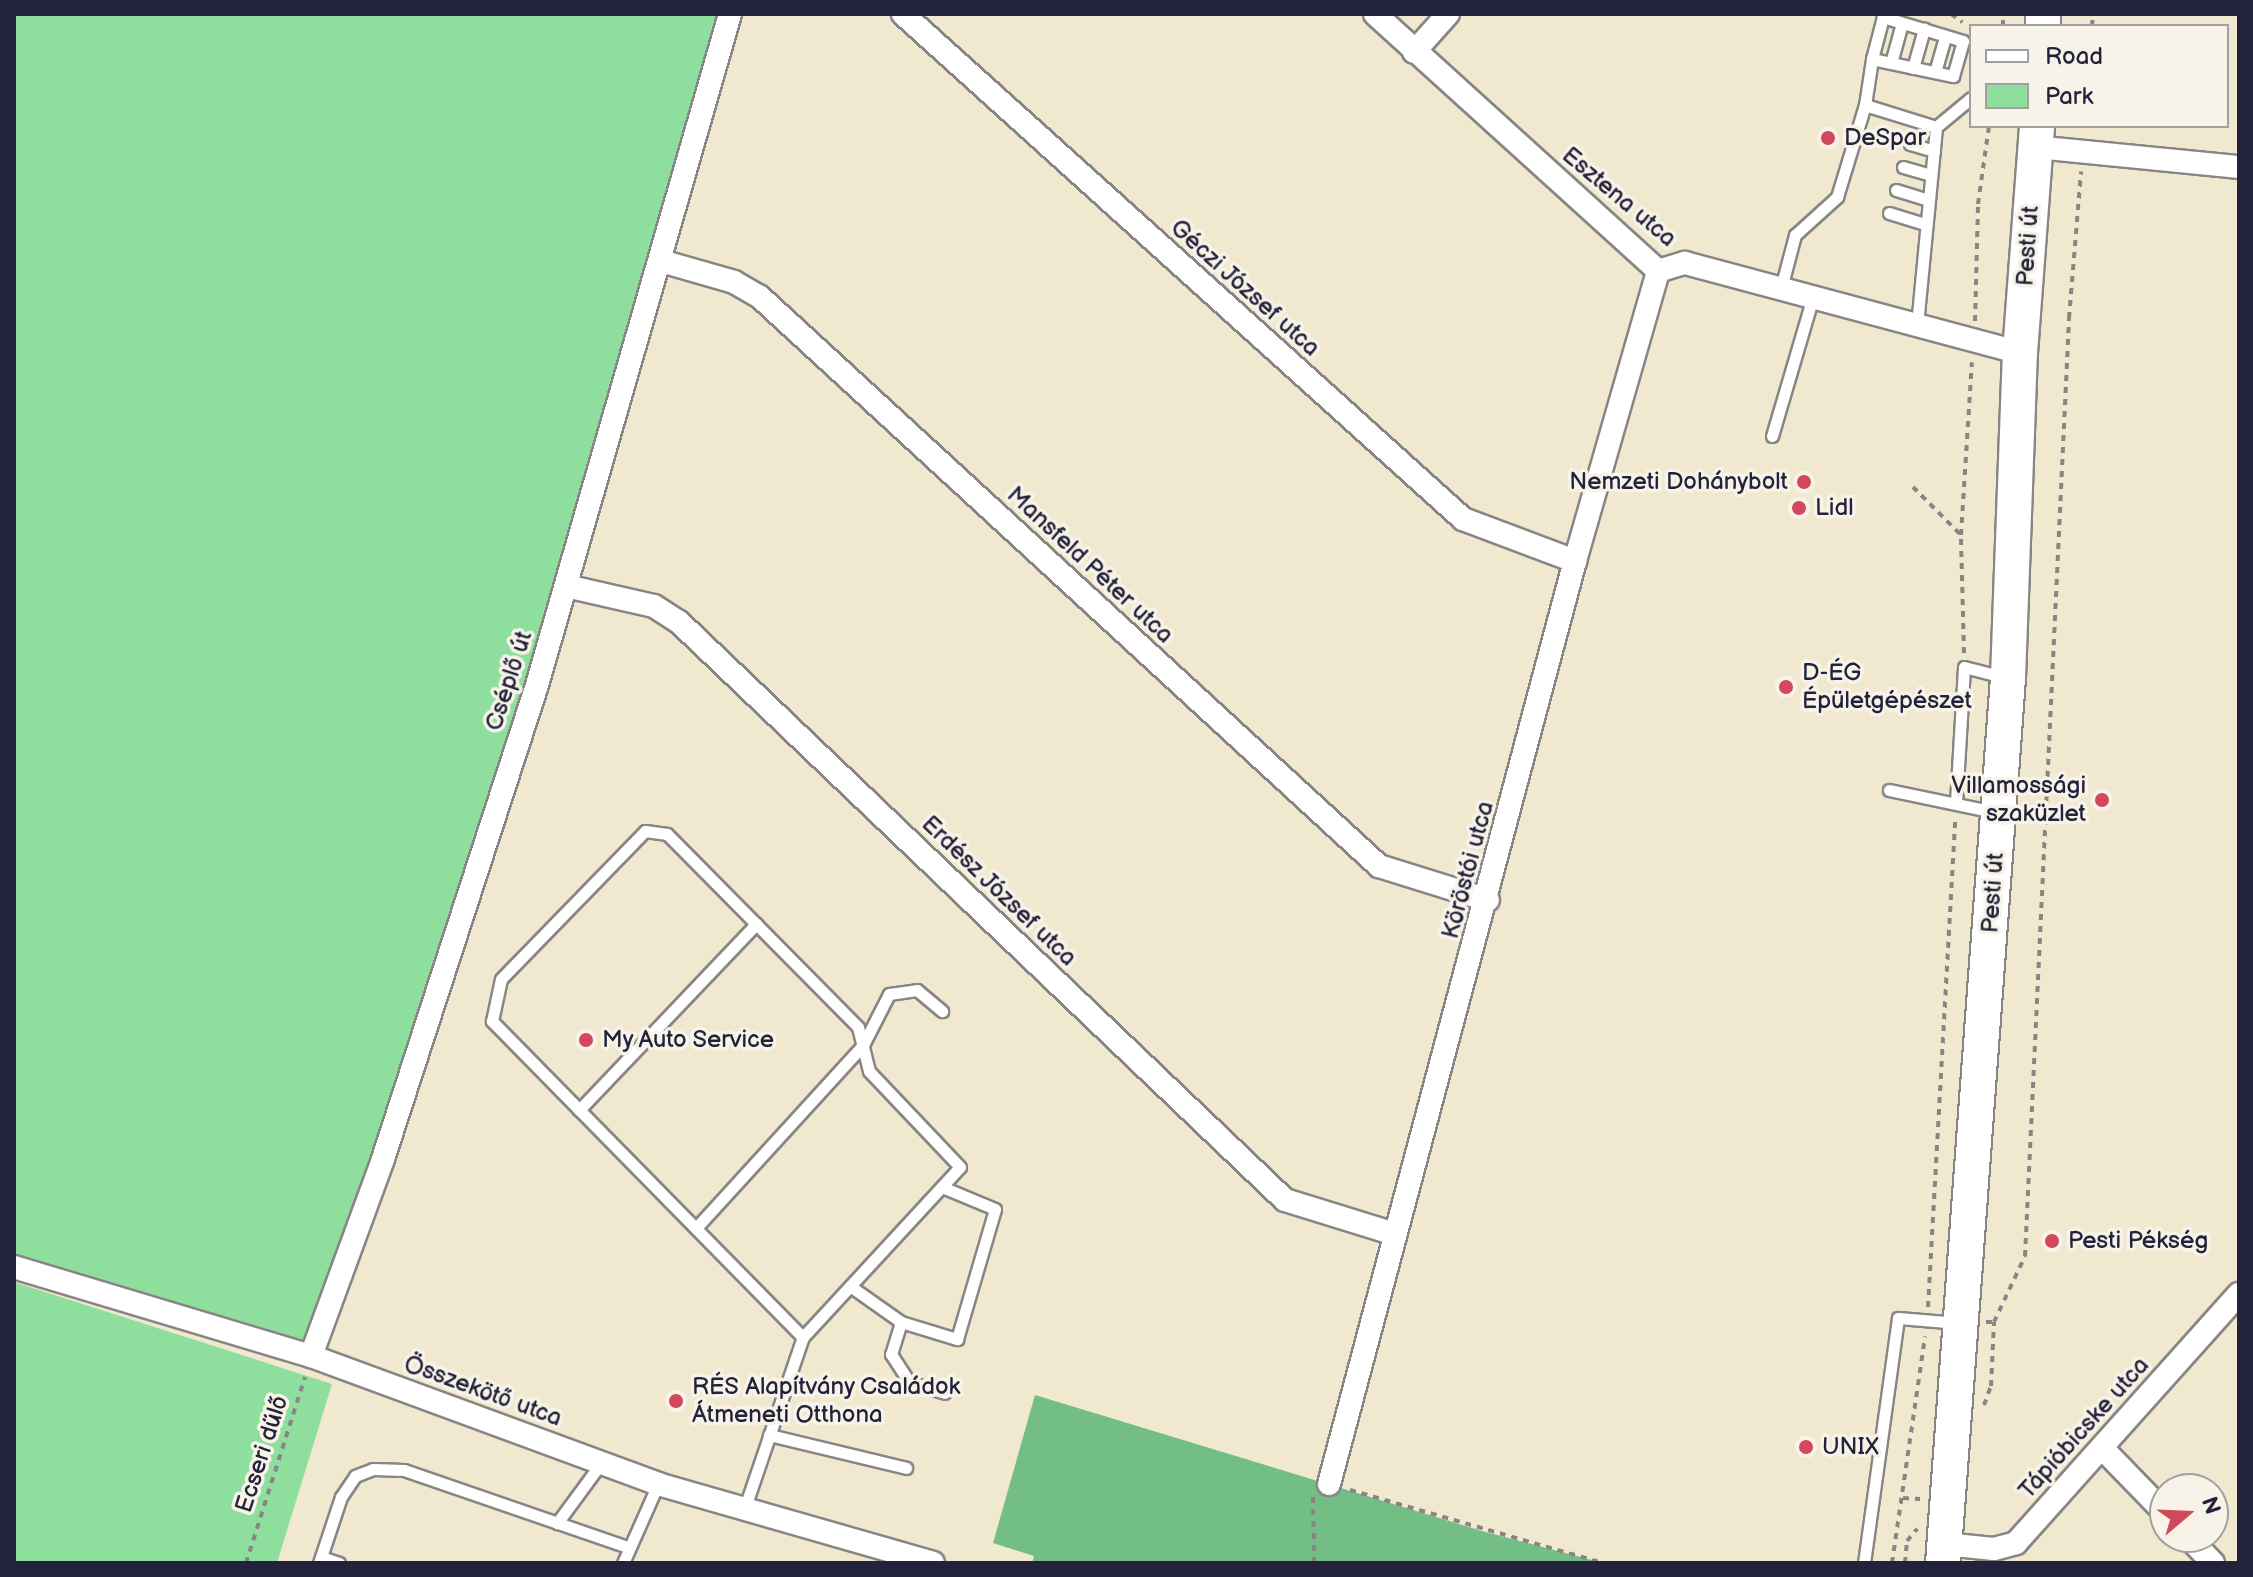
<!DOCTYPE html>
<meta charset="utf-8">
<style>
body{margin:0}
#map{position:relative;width:2253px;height:1577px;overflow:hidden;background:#f0e8cf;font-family:"Balsamiq Sans",sans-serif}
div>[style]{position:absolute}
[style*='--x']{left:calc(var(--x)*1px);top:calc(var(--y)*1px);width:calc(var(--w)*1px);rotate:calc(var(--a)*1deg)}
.green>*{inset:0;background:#8edf9e}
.forest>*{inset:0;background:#72be85}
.path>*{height:4px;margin-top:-2px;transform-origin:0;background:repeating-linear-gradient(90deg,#898585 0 6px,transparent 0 12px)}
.roads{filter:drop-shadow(2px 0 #898585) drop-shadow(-2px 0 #898585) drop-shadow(0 2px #898585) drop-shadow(0 -2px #898585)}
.service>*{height:11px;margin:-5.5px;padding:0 5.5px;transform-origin:5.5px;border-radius:5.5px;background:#fff}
.minor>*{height:22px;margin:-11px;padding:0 11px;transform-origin:11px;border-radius:11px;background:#fff}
.primary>*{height:34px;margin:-17px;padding:0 17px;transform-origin:17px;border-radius:17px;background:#fff}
.dots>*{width:22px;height:22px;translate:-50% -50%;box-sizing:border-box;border:4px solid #f7f3e8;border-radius:50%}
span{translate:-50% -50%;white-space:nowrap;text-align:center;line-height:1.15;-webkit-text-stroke:7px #f7f3e8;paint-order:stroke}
.poi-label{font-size:24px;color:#22223b}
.left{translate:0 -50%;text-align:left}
.right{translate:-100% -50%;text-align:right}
.street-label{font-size:24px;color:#22223b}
.frame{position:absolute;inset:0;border:16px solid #22223b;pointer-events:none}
.legend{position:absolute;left:1969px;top:24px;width:260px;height:104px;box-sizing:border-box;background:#f7f3e8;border:2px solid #a29fa3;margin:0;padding:10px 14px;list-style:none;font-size:24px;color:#22223b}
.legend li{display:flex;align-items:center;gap:16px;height:40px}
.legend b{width:40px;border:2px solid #a29fa3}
.north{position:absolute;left:2149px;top:1473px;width:80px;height:80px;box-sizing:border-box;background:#f7f3e8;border:2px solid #a29fa3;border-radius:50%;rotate:71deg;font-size:22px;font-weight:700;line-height:32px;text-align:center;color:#22223b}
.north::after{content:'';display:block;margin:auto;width:28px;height:36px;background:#d1495b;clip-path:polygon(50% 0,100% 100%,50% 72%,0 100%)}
</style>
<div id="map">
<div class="green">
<i style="clip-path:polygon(14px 14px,730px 14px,661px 261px,311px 1356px,14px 1262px)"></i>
<i style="clip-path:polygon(14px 1282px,332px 1384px,277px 1563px,14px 1563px)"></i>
</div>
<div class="forest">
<i style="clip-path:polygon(1035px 1395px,1482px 1531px,1603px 1563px,1032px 1563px,1034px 1556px,993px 1543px)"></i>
</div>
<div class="path">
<i style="--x:1951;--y:14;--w:14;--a:36"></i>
<i style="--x:2003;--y:26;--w:12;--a:-90"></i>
<i style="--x:2092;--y:26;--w:12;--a:-85"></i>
<i style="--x:1975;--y:321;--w:117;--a:-88.5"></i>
<i style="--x:1978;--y:204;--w:79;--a:-82"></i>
<i style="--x:1913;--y:487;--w:68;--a:45"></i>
<i style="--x:1964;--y:653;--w:118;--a:-91.5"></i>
<i style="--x:1961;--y:535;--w:173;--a:-86.4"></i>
<i style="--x:1928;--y:1307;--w:487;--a:-86.8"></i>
<i style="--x:1986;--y:1322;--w:8;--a:0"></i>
<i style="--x:1994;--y:1322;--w:73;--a:-64.8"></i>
<i style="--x:2025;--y:1256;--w:939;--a:-87.31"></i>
<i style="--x:2069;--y:318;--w:147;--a:-85.3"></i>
<i style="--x:1984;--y:1405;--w:20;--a:-70"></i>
<i style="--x:1991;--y:1386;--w:64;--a:-87.3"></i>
<i style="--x:1350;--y:1490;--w:263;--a:16.1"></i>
<i style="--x:1313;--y:1497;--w:66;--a:89.1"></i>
<i style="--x:1903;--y:1498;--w:17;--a:3"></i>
<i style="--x:246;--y:1563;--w:195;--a:-72.4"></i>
<i style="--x:1892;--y:1563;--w:229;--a:-81.7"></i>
<i style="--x:1905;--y:1563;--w:22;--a:-85"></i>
<i style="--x:1907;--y:1541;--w:16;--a:-50"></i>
</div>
<div class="roads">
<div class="service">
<i style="--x:1891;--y:63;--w:41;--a:-74.6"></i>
<i style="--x:1913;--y:68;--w:41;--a:-74.2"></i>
<i style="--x:1935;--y:72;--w:37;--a:-74"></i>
<i style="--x:1865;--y:105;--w:47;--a:-81.3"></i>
<i style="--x:1872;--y:59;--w:83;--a:11.9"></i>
<i style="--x:1953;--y:76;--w:36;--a:-74"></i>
<i style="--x:1963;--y:41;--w:84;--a:-163.3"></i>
<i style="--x:1883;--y:17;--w:43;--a:104.7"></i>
<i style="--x:1910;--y:144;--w:25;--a:16"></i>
<i style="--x:1903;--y:167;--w:29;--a:16"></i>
<i style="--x:1896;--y:190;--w:34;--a:17"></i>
<i style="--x:1889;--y:213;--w:39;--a:17"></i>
<i style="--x:1781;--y:288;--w:55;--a:-75.2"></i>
<i style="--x:1795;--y:235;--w:57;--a:-42.1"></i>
<i style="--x:1837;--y:197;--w:96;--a:-73.1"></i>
<i style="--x:1865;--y:105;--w:74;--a:17.2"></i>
<i style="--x:1917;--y:325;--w:199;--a:-84.5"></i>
<i style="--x:1936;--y:127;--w:45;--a:-39.6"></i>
<i style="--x:1772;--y:436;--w:145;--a:-73.6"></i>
<i style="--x:1889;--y:790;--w:107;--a:11.8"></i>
<i style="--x:1956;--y:802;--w:135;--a:-86.6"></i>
<i style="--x:1964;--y:667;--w:40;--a:14.4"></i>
<i style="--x:579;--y:1110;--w:257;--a:-46.4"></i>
<i style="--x:696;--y:1228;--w:248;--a:-47.6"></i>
<i style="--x:863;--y:1045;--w:57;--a:-63"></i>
<i style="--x:889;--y:994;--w:28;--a:-8"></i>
<i style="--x:917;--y:990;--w:33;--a:40"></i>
<i style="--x:850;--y:1286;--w:62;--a:35.2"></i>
<i style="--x:901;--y:1322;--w:34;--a:107"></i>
<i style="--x:891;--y:1354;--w:33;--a:57"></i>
<i style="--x:909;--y:1382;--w:37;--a:17"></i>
<i style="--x:901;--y:1322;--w:59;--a:16.9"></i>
<i style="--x:957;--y:1339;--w:135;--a:-73.7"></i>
<i style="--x:995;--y:1209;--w:57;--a:-157.5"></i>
<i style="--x:769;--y:1435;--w:141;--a:13.5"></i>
<i style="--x:744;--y:1510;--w:183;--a:-71.2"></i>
<i style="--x:803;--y:1337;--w:231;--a:-47.3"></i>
<i style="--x:960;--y:1167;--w:132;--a:-133.5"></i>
<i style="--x:869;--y:1071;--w:45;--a:-104"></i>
<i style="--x:858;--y:1027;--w:272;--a:-134.7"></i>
<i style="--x:667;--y:834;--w:22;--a:-172"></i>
<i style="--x:645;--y:831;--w:206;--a:134.2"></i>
<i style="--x:501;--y:979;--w:43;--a:102.1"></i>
<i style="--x:492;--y:1021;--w:443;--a:45.5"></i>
<i style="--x:557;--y:1523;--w:74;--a:-53.7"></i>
<i style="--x:321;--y:1557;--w:19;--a:18"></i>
<i style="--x:319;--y:1563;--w:70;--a:-71.6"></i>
<i style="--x:341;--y:1497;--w:25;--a:-56"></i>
<i style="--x:355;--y:1476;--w:19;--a:-21"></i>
<i style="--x:373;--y:1469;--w:31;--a:2"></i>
<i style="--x:404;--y:1470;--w:236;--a:19"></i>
<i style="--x:623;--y:1563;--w:86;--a:-66.1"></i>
<i style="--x:1864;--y:1563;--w:247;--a:-82.1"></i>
<i style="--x:1898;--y:1318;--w:61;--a:4.7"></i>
</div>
<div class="minor">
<i style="--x:903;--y:14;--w:754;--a:42.04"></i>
<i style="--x:1463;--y:519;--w:120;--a:20.6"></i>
<i style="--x:1375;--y:14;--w:382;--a:42.2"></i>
<i style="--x:1414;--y:52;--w:51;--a:-48.2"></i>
<i style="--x:2035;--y:147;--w:205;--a:5.6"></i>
<i style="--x:661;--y:261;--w:76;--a:16"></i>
<i style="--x:734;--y:282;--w:30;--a:30"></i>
<i style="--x:760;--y:297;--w:841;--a:42.59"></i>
<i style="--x:1379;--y:866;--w:114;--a:17.3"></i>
<i style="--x:1658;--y:271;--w:28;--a:-17"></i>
<i style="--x:1685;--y:263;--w:347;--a:15"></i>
<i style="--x:566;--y:586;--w:90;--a:12.8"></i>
<i style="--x:654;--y:606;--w:30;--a:33"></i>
<i style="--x:679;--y:622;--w:837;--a:43.65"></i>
<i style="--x:1285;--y:1200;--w:115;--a:17.2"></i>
<i style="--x:14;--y:1267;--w:310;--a:16.7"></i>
<i style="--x:311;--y:1356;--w:370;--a:20.2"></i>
<i style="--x:658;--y:1484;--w:286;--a:16"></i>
<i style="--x:311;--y:1356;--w:210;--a:-69.9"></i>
<i style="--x:383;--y:1159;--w:498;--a:-72"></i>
<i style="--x:537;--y:685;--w:698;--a:-73.95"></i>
<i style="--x:2103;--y:1449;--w:89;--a:45.9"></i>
<i style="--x:1329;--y:1484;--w:955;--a:-75.08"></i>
<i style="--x:1575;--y:561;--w:302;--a:-74"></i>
<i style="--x:2188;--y:1537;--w:36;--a:46"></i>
<i style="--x:1945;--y:1544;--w:49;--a:5.8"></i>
<i style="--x:1994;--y:1549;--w:23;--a:-15"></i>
<i style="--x:2016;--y:1543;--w:334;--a:-48.2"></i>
</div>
<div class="primary">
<i style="--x:2043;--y:26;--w:12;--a:-90"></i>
<i style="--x:1943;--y:1563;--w:887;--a:-85.8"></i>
<i style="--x:2008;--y:678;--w:325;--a:-87.9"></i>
<i style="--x:2020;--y:353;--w:228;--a:-85.7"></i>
</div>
</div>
<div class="dots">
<i style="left:1828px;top:138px;background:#d1495b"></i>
<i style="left:1804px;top:482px;background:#d1495b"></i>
<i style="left:1799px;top:508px;background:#d1495b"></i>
<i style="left:1786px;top:687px;background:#d1495b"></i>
<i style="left:2102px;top:800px;background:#d1495b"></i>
<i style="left:586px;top:1040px;background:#d1495b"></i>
<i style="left:2052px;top:1241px;background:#d1495b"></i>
<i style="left:676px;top:1401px;background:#d1495b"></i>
<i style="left:1806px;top:1447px;background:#d1495b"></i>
</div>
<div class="poi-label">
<span class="left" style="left:1844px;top:138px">DeSpar</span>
<span class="right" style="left:1788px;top:482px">Nemzeti Dohánybolt</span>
<span class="left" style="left:1815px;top:508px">Lidl</span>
<span class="left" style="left:1802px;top:687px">D-ÉG<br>Épületgépészet</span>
<span class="right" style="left:2086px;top:800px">Villamossági<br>szaküzlet</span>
<span class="left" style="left:602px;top:1040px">My Auto Service</span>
<span class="left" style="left:2068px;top:1241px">Pesti Pékség</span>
<span class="left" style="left:692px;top:1401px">RÉS Alapítvány Családok<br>Átmeneti Otthona</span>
<span class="left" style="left:1822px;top:1447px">UNIX</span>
</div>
<div class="street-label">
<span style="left:1619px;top:197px;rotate:40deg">Esztena utca</span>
<span style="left:2028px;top:246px;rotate:-86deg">Pesti út</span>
<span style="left:1245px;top:288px;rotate:42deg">Géczi József utca</span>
<span style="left:1090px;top:565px;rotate:43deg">Mansfeld Péter utca</span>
<span style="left:509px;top:681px;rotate:-72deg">Cséplő út</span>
<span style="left:1468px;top:870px;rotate:-75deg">Köröstói utca</span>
<span style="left:999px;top:891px;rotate:44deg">Erdész József utca</span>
<span style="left:1993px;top:893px;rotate:-86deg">Pesti út</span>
<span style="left:483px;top:1391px;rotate:20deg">Összekötő utca</span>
<span style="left:2084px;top:1428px;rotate:-48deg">Tápióbicske utca</span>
<span style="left:262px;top:1454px;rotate:-72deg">Ecseri dűlő</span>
</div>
<div class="frame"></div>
<ul class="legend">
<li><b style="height:10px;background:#fff"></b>Road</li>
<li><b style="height:22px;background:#8edf9e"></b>Park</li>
</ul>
<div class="north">N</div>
</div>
